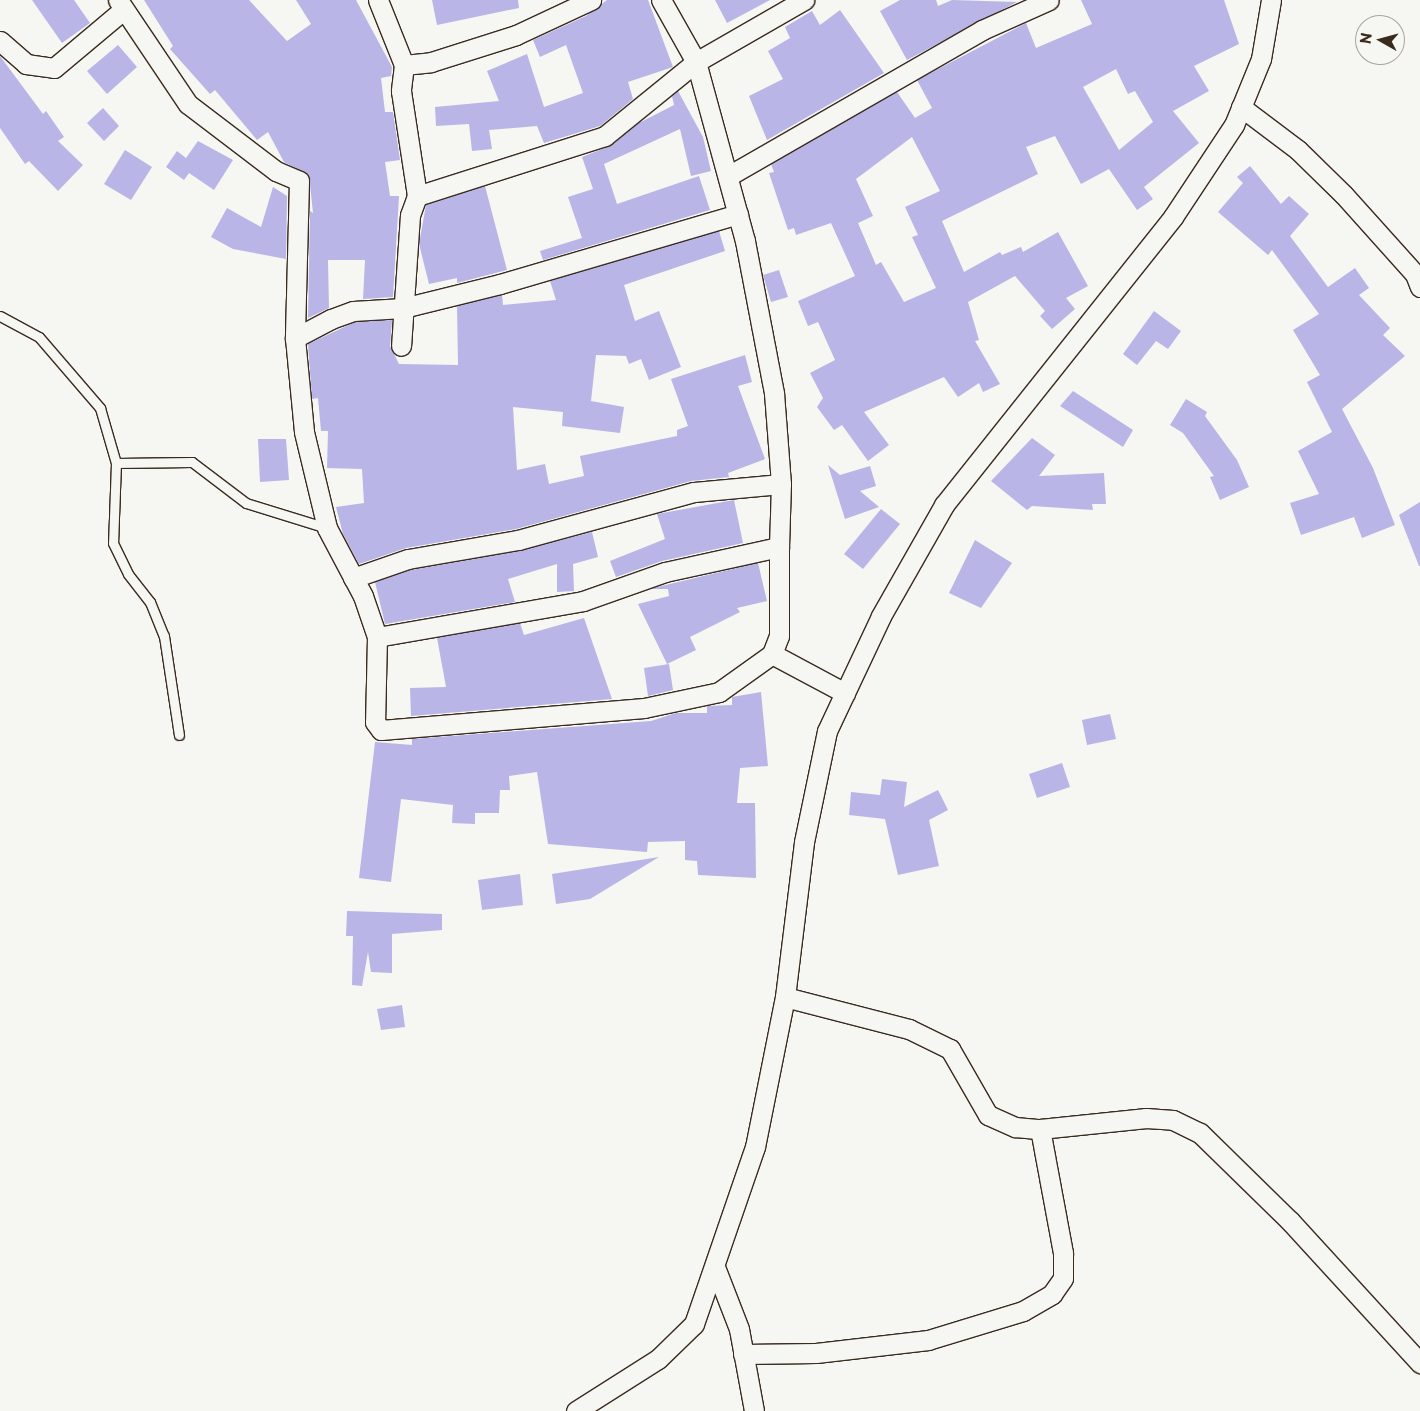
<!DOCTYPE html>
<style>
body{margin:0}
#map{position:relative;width:1420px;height:1411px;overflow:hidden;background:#f6f6f2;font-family:"Playpen Sans",sans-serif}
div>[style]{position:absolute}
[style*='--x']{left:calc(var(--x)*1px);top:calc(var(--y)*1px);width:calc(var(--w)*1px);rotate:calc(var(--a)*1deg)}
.building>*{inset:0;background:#b9b5e7}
.roads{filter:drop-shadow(1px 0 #3b2a1e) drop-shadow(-1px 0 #3b2a1e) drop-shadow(0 1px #3b2a1e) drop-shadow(0 -1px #3b2a1e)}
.lane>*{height:9px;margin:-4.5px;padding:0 4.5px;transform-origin:4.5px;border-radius:4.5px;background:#f6f6f2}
.street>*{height:19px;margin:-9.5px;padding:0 9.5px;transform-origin:9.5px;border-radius:9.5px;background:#f6f6f2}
span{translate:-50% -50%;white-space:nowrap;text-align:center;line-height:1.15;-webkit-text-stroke:4px #f6f6f2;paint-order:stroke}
.north{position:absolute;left:1355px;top:15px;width:50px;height:50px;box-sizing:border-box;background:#f6f6f2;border:1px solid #aba49d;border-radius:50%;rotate:277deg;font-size:14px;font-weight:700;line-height:20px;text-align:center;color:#3b2a1e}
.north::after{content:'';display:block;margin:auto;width:18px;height:22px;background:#3b2a1e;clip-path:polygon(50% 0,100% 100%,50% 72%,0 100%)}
</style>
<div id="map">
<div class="building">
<i style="clip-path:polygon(32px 0,74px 0,90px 23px,62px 43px)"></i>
<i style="clip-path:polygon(144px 0,249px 0,287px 41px,311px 24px,296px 0,356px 0,392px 67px,391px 76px,381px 78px,385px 112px,393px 112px,400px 160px,385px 162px,390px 196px,399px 196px,393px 297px,363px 299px,365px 260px,328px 260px,329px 308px,308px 318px,310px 211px,313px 213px,309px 175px,284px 162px,268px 132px,257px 140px,215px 90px,210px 94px,170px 49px,173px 46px)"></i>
<i style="clip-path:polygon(432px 0,518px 0,519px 8px,437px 25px)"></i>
<i style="clip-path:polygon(607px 0,648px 0,673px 67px,628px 82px,633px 99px,600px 126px,544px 143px,537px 126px,489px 130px,492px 149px,472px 151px,469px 124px,436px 126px,435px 107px,499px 101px,487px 71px,527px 54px,544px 107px,583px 93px,566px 45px,540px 57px,533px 40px,586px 16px)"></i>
<i style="clip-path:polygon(715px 0,770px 0,727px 23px)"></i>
<i style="clip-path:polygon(900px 0,936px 0,938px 6px,952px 0,1017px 2px,907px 60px,880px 11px)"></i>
<i style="clip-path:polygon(evenodd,1081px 0,1224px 0,1239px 44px,1194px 66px,1209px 91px,1173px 111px,1199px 143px,1144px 187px,1153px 199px,1137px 210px,1109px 169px,1081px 184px,1055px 136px,1026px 147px,1038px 174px,942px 221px,964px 272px,1000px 252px,1002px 255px,1021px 247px,1023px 252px,1058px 232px,1088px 286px,1066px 298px,1075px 309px,1052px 329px,1040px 316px,1045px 311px,1015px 276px,968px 302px,979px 340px,975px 341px,1000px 384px,983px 392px,979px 383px,958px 397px,944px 377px,864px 412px,889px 445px,868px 461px,842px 425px,834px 430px,817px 407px,823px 398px,810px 373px,835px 360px,818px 322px,808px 326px,798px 301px,855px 276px,831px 223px,796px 235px,794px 228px,788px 230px,769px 173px,774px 172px,771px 164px,897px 92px,915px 118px,932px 108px,917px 80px,1026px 23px,1036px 48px,1092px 24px,1081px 0,1116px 69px,1128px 94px,1135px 91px,1153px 122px,1119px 150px,1083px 87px,1116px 69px,1081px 0,912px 137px,940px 191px,905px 207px,918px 235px,912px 237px,936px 288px,904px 302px,881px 262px,876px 265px,858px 223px,873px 216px,856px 179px,912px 137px)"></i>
<i style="clip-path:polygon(840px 10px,884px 73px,767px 140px,749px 96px,783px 79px,768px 51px,790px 38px,785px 27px,812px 11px,820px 25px)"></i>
<i style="clip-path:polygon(118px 45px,137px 67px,107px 94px,87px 71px)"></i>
<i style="clip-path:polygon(0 56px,43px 114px,46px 111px,64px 137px,58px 141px,83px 165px,58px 191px,29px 161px,25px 164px,0 128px)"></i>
<i style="clip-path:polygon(678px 91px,703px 137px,711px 171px,691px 176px,680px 129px,604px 164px,617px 204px,699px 176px,710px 210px,543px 260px,540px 251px,582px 238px,568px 197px,593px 189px,582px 157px,612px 145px,639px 123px,674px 105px,672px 96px)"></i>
<i style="clip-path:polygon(103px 108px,119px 126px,104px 141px,87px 123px)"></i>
<i style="clip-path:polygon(198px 141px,233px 160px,214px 190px,189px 173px,184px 180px,166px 167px,177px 151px,186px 158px)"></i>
<i style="clip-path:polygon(125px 150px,152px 167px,131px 200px,104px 184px)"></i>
<i style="clip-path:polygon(1250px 166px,1281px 204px,1289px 196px,1309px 214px,1290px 236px,1328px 287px,1355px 268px,1369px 288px,1359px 295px,1390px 328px,1383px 335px,1405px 356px,1342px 409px,1373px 468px,1395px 525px,1362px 538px,1354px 517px,1301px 535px,1290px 503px,1319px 494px,1298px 451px,1332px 432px,1307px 382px,1320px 375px,1293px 330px,1319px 314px,1272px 250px,1268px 255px,1218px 212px,1243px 183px,1237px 177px)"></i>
<i style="clip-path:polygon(485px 186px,507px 270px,457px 283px,457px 278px,429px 284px,419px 244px,426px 205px)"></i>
<i style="clip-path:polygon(273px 187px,287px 196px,286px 259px,233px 249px,211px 237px,227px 208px,261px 227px)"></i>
<i style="clip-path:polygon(719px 231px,725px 251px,624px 285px,635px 321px,659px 311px,681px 367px,649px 380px,641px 359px,629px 364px,626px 356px,596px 355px,591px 401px,624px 407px,620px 433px,562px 426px,563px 412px,513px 407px,517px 470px,545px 464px,549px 484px,584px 476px,580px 456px,677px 436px,677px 430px,688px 426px,671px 379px,745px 355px,752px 382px,738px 386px,765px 459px,728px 473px,729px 477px,691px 481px,516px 529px,406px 548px,359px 564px,343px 534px,336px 507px,364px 503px,362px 469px,327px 468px,328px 431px,321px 431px,318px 398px,312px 399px,308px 344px,355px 322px,392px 320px,390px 346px,399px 364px,458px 365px,457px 306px,502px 295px,503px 305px,556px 300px,550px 281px)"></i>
<i style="clip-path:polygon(779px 270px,788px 297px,771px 302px,763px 275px)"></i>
<i style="clip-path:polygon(1154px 311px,1181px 331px,1168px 349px,1156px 341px,1137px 365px,1123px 354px)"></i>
<i style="clip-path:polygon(1073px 391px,1133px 430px,1123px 447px,1060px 406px)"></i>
<i style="clip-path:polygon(1186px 399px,1207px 412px,1205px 416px,1237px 460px,1249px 487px,1220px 500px,1210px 477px,1214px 476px,1183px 433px,1170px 425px)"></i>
<i style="clip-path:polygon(1032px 438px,1055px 455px,1039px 476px,1104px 473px,1106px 504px,1092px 504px,1093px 510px,1032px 506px,1027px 510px,991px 481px)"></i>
<i style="clip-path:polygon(258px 439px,286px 439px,289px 480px,260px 482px)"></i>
<i style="clip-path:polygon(828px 465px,840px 475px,870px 466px,876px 486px,860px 491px,879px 507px,845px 519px)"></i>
<i style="clip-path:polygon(734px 500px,743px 543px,662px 561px,616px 577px,610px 561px,665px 539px,657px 514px)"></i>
<i style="clip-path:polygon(1420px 502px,1420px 566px,1419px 566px,1399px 515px)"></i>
<i style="clip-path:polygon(881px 509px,900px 524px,863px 569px,844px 554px)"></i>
<i style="clip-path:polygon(592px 532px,598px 557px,573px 564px,574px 591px,557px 592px,557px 564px,508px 579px,515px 602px,385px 624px,375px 582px,411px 570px,520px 551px)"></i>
<i style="clip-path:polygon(975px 540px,1012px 563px,981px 608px,949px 593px)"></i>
<i style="clip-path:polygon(758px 563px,767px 601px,737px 608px,740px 612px,690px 637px,696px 650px,667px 664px,638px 604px,669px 596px,668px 589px,649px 589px)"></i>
<i style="clip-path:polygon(584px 618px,612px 699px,411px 716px,410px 688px,446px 687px,437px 638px,520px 623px,524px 635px)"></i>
<i style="clip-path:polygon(669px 664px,673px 690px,648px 696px,644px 668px)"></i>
<i style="clip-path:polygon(761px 692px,768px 766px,740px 768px,737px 803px,755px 803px,756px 878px,698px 875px,697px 861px,685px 860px,685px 841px,648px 842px,647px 852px,548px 844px,537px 772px,509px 776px,510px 790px,500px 790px,499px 813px,475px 813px,475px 824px,452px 823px,453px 805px,401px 799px,391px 882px,359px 878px,375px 742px,412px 745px,412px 739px,651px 721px,676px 713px,707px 713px,707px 706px,732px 705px,732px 697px)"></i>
<i style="clip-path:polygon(1110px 714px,1116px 739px,1087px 745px,1082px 720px)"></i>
<i style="clip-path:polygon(1062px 763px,1070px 787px,1037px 798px,1029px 774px)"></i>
<i style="clip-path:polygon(882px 779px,907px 782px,904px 807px,938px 790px,948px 810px,929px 820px,939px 866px,898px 875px,885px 819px,849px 815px,851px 792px,880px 795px)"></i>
<i style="clip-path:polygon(659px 857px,590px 899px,556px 904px,552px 874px)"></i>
<i style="clip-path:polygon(520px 874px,523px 905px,482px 910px,478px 880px)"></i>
<i style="clip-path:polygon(347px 911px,442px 914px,442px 930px,392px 934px,392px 973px,371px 972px,368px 952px,362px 986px,352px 985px,353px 936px,346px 936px)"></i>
<i style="clip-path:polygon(402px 1005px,405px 1027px,381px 1030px,377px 1009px)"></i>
</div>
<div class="roads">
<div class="lane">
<i style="--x:0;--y:316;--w:44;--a:28.3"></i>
<i style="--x:39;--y:337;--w:94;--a:49.3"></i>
<i style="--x:100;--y:408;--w:57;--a:73.8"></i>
<i style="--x:116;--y:463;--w:80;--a:92.1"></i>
<i style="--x:113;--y:543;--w:34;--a:64"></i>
<i style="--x:128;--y:574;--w:36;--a:52"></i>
<i style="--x:150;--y:602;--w:37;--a:68"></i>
<i style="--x:164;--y:636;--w:100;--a:81.4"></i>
<i style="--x:116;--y:463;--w:76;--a:-0.8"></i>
<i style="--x:192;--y:462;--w:68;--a:37.2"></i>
<i style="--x:246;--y:503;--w:85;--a:17.2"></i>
</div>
<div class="street">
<i style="--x:118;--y:0;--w:125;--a:56.1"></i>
<i style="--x:188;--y:104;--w:111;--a:37.3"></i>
<i style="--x:276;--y:171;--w:25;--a:23"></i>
<i style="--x:299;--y:181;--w:157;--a:91.5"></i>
<i style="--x:378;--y:0;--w:70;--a:68.2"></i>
<i style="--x:404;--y:65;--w:26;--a:97"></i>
<i style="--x:401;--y:91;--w:106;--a:81.3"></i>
<i style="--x:417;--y:196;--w:20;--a:110"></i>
<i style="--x:410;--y:215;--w:131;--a:93.9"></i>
<i style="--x:0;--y:41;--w:35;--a:41"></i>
<i style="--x:26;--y:64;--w:28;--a:8"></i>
<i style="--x:54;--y:68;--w:90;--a:-40"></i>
<i style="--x:404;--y:65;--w:27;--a:-6"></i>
<i style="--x:431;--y:62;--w:89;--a:-17.6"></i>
<i style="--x:516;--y:35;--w:83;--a:-25"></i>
<i style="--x:1241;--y:107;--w:71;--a:37"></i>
<i style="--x:1298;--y:150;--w:64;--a:44.4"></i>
<i style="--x:1344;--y:195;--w:106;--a:48.1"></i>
<i style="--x:1415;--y:274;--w:14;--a:69"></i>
<i style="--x:730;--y:175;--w:291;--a:-29.9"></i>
<i style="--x:982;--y:30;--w:73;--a:-24.1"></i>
<i style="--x:417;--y:196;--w:197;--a:-17.7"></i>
<i style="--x:605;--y:136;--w:117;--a:-39.1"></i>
<i style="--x:696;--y:62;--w:125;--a:-29.9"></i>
<i style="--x:738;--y:214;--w:248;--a:163.6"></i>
<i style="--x:500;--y:284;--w:100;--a:166.1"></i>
<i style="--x:403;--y:308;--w:50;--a:176.6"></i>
<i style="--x:353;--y:311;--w:23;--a:160"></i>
<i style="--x:331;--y:319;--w:41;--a:152.2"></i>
<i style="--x:295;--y:338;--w:94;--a:84.5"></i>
<i style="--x:304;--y:432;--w:99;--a:76.5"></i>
<i style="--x:327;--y:528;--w:77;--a:62.1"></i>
<i style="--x:363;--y:596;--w:43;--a:71.1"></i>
<i style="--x:377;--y:637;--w:85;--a:91.3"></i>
<i style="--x:375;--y:722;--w:10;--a:53"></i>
<i style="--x:381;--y:730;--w:264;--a:-4.8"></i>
<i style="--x:644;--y:708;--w:77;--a:-12"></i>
<i style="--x:719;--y:692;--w:65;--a:-35.6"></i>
<i style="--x:772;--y:654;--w:19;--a:-69"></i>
<i style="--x:779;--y:636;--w:89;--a:-90"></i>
<i style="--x:353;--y:578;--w:58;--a:-19.1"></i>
<i style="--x:408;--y:559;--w:112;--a:-9.8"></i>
<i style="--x:518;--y:540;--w:182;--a:-15.3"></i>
<i style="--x:694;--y:492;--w:87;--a:-5.3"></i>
<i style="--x:377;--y:637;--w:209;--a:-9.9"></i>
<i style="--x:583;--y:601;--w:87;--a:-19.5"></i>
<i style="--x:665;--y:572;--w:117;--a:-12.4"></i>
<i style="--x:779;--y:547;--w:63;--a:-88.2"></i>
<i style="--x:781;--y:484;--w:91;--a:-94.4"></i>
<i style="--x:774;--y:393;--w:155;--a:-100.8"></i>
<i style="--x:745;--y:241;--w:186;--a:-105.3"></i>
<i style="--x:696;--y:62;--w:71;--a:-119.4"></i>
<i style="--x:772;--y:654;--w:83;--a:28.1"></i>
<i style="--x:785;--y:997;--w:128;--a:14.5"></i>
<i style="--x:909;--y:1029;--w:46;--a:26"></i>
<i style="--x:950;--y:1049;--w:76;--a:60.1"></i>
<i style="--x:988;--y:1115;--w:30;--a:24"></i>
<i style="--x:1015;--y:1127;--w:25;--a:5"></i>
<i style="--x:1040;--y:1129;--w:107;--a:-5.9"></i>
<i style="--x:1146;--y:1118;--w:27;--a:4"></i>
<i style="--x:1173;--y:1120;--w:30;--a:26"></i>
<i style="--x:1200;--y:1133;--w:126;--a:44.4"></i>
<i style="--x:1290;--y:1221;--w:193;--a:47.5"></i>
<i style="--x:715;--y:1267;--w:66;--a:68.8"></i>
<i style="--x:739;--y:1329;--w:83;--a:79.6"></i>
<i style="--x:743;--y:1354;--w:73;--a:-0.8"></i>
<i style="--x:816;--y:1353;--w:113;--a:-6.6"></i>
<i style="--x:928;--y:1340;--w:99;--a:-17"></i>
<i style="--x:1023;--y:1311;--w:34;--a:-30"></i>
<i style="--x:1052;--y:1294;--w:19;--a:-55"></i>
<i style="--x:1063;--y:1278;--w:25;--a:-90"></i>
<i style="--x:1063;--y:1253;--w:126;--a:-100.5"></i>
<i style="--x:576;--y:1411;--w:97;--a:-32.4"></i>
<i style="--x:658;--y:1359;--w:50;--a:-44.2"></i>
<i style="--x:694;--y:1324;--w:187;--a:-71"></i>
<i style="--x:755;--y:1147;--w:153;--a:-78.7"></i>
<i style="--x:785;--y:997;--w:156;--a:-83"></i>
<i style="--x:804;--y:842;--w:113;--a:-78.3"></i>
<i style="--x:827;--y:731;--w:127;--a:-64.8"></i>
<i style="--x:881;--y:616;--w:128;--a:-60.4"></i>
<i style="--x:944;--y:505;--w:368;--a:-51.5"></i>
<i style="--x:1173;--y:217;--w:110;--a:-56.5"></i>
<i style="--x:1234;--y:125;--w:71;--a:-67.8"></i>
<i style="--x:1261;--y:59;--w:60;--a:-80.4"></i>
</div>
</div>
<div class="north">N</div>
</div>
